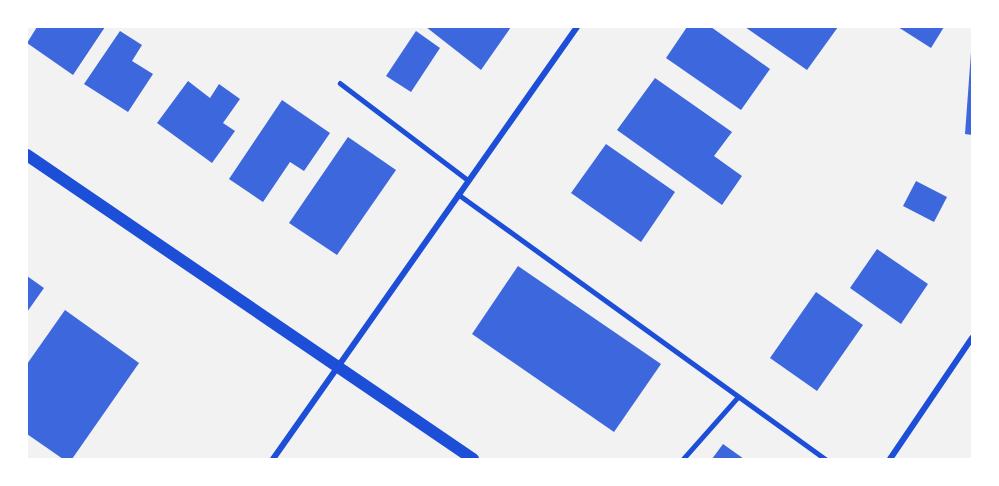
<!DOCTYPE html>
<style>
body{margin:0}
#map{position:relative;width:999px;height:486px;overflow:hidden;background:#f2f2f2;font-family:"Golos Text",sans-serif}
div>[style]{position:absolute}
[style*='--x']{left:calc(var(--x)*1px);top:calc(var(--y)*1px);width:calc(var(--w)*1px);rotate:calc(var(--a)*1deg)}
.building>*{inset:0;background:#3d67dc}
.service>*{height:4.5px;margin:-2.25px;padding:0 2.25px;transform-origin:2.25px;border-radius:2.25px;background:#1d4ed8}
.minor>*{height:6px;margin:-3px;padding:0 3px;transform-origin:3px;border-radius:3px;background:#1d4ed8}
.secondary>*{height:12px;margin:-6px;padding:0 6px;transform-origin:6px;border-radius:6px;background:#1d4ed8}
span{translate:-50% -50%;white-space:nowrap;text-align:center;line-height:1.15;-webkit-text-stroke:4.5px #fff;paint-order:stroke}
.frame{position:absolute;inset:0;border:28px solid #fff;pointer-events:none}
</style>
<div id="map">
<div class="building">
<i style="clip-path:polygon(37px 27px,105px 27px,73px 75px,27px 43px)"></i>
<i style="clip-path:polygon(426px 27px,511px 27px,481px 70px)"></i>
<i style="clip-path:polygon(687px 27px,711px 27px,770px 69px,741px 110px,666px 58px)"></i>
<i style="clip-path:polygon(745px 27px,838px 27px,807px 70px)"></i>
<i style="clip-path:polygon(898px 27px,944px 27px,931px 48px)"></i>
<i style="clip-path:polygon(120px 31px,142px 45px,132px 61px,153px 74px,128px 112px,84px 84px)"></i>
<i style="clip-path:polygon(416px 31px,440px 48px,411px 92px,386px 76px)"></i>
<i style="clip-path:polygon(972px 39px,972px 135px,965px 134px)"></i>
<i style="clip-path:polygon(655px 78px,732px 132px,714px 156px,742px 176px,722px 205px,617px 130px)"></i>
<i style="clip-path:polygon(188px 81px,210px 98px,219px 84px,240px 99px,223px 123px,235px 131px,212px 163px,157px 123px)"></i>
<i style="clip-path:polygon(282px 100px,330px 133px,304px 171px,290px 162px,263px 202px,229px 179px)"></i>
<i style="clip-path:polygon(348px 137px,396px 170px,337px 255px,289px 223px)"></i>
<i style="clip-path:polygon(606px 144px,675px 192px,641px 242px,571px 193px)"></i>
<i style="clip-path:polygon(916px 181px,947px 197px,934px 222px,903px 206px)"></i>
<i style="clip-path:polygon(877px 249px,928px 284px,901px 324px,850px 288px)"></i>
<i style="clip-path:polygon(518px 266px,661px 364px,614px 432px,472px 334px)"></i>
<i style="clip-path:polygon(27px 276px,44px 288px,27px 312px)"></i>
<i style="clip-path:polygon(816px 292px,863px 325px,817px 391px,770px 358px)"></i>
<i style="clip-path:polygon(65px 310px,139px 363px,72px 459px,63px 459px,27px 434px,27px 364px)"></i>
<i style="clip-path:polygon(723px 444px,744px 459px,712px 459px)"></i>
</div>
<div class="service">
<i style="--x:340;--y:83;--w:161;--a:37.2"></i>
<i style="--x:458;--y:194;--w:453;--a:35.8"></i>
<i style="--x:683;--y:459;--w:81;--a:-48.5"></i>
</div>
<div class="minor">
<i style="--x:273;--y:459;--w:528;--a:-54.87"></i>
<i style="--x:890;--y:459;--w:146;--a:-55.9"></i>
</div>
<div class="secondary">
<i style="--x:27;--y:155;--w:540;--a:34.28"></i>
</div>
<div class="frame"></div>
</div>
